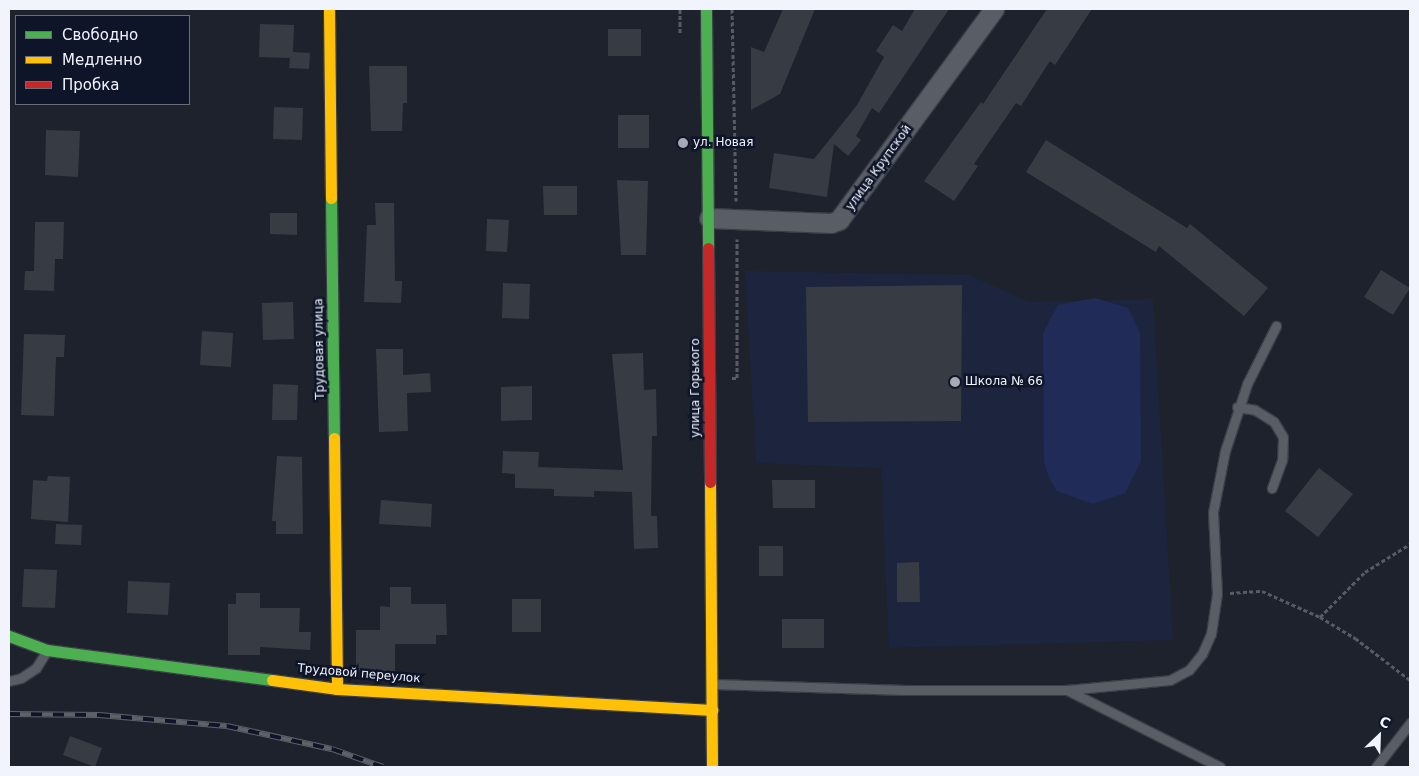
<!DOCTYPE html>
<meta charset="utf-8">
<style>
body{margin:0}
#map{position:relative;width:1419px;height:776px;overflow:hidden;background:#1d222d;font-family:"DejaVu Sans",sans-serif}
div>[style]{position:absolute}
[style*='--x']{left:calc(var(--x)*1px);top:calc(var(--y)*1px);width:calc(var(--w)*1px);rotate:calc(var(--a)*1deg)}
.built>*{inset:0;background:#1d253e}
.green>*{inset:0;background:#202c57}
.building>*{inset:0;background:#373b44}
.path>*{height:3px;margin-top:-1.5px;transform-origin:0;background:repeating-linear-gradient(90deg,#585b63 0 4px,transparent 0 6.5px)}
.roads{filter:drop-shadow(1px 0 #3b3e47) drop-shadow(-1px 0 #3b3e47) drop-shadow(0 1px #3b3e47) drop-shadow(0 -1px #3b3e47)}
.lane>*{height:9px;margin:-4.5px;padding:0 4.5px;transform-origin:4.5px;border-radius:4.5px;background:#595d66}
.street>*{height:19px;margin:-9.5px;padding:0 9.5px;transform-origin:9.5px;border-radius:9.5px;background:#595d66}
.fast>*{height:11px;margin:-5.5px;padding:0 5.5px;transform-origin:5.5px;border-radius:5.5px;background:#4caf50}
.slow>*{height:11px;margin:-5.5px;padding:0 5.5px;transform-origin:5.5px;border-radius:5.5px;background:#ffc107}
.jam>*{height:11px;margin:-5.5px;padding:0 5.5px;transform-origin:5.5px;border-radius:5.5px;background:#c62828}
.rail>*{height:5.5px;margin-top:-2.75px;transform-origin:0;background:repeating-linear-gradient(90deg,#0f1529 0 11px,#5e6169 0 22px);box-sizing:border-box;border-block:1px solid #5e6169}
.dots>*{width:14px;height:14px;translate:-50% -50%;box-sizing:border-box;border:2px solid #0f1529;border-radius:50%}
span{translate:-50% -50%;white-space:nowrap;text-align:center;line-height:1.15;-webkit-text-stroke:5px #0f1529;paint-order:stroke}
.poi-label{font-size:12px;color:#f1f4fd}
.left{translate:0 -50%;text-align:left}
.street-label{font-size:12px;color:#f1f4fd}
.frame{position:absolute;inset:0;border:10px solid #f1f4fd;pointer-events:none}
.legend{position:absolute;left:15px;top:15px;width:175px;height:90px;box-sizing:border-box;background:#0f1529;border:1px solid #696e7e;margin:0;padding:6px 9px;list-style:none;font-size:15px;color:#f1f4fd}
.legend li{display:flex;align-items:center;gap:10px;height:25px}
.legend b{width:25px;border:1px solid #696e7e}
.north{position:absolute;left:1354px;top:711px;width:50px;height:50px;-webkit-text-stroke:4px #0f1529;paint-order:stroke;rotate:24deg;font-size:14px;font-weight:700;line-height:20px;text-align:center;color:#f1f4fd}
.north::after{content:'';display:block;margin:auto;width:18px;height:22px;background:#f1f4fd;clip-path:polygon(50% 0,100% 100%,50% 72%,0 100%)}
</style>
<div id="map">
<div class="built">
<i style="clip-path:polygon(745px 271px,969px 275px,1029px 302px,1153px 299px,1173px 640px,889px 648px,881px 468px,756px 463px)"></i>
</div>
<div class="green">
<i style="clip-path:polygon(1095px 298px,1128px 308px,1140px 333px,1141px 461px,1125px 493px,1093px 504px,1057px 491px,1049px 478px,1044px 461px,1043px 333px,1058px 305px)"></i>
</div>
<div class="building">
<i style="clip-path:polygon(783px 9px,815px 9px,780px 94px,751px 110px,751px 47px,764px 52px)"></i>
<i style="clip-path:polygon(915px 9px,949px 9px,879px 113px,872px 108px,856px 136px,861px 140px,848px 156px,834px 144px,827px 197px,769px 188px,774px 153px,814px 159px,857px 105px,884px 57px,876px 51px,893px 25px,902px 31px)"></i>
<i style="clip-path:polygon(1047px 9px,1092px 9px,1055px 65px,1050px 61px,1021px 106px,1016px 103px,974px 164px,978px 166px,954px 201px,924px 181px,981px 102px,983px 104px)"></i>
<i style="clip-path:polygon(260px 24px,294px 25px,293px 52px,310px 53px,309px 69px,289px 68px,290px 58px,259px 57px)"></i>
<i style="clip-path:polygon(608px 29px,641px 29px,641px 56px,608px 56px)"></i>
<i style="clip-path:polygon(369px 66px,407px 66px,407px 103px,403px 103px,402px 131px,371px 131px)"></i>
<i style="clip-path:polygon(274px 107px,303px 108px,302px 140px,273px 139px)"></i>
<i style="clip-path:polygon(618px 115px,649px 115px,649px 148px,618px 148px)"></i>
<i style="clip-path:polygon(46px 130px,80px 131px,78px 177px,45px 175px)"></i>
<i style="clip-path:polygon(1046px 140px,1187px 228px,1190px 224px,1268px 288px,1244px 316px,1159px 246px,1156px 252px,1026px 172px)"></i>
<i style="clip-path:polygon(617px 180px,648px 181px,646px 255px,621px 255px)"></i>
<i style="clip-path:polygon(543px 186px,577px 186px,577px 215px,544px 215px)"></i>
<i style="clip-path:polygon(375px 203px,394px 203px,395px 281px,402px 281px,401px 303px,364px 302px,367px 225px,376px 225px)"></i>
<i style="clip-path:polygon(270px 213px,297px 213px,297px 235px,270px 234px)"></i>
<i style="clip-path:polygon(487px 219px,509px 220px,507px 252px,486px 251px)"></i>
<i style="clip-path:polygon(35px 222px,64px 222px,63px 259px,55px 259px,54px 291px,24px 290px,25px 271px,34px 271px)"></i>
<i style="clip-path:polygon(1381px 270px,1410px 288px,1393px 315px,1364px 297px)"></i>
<i style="clip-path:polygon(503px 283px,530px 284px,529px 319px,502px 318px)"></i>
<i style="clip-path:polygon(962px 285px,961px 421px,808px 422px,806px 287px)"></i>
<i style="clip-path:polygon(293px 302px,294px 339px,263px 340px,262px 303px)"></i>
<i style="clip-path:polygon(202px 331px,233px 333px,231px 367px,200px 365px)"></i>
<i style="clip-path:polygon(24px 334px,65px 335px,64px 357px,56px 357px,54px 416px,21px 415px)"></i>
<i style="clip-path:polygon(376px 349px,403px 349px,403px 375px,430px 373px,431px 392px,407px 393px,408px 431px,379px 432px)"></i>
<i style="clip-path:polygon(643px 353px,644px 390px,656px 389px,657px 436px,652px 436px,651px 516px,657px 516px,658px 548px,634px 549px,632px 492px,594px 491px,594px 497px,554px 496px,554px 489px,515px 488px,515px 474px,502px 473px,503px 451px,539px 452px,538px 467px,623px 470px,612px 354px)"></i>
<i style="clip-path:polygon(273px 384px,298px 385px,297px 420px,272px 420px)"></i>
<i style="clip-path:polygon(532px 386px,532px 420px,501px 421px,501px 387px)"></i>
<i style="clip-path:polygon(277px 456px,302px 457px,303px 534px,276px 534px,276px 521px,272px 521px)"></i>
<i style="clip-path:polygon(1319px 468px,1353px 494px,1318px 537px,1285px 511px)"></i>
<i style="clip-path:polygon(48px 476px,70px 477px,68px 522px,31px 519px,33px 480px,47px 481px)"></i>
<i style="clip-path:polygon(772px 480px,815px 480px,815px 508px,773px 508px)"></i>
<i style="clip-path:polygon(381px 500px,432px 504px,431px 527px,379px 524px)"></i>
<i style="clip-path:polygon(56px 524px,82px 525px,81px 545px,55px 544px)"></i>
<i style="clip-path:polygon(759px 546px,783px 546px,783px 576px,759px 576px)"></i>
<i style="clip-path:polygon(919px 562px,920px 602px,897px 602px,897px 563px)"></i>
<i style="clip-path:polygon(24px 569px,57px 570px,55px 608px,22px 607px)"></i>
<i style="clip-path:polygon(128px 581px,170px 583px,168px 615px,127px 613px)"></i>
<i style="clip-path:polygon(390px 587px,411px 587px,411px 604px,446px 604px,447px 635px,436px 635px,436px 644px,395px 644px,395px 671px,356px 671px,356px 630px,380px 630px,380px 606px,390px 607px)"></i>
<i style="clip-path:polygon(236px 593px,260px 593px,260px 608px,300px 608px,299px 632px,311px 632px,310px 650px,260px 647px,260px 655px,228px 655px,228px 604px,236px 604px)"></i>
<i style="clip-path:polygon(512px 599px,541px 599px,541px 632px,512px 632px)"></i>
<i style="clip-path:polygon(782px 619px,824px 619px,824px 648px,782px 648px)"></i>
<i style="clip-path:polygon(70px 736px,102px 748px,95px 767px,63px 755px)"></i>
</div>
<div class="path">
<i style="--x:680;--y:9;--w:24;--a:90"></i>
<i style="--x:732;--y:9;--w:192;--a:88.8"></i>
<i style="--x:732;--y:378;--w:5;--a:0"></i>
<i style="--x:737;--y:378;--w:139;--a:-90"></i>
<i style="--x:1230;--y:593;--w:32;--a:-4"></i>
<i style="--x:1262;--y:591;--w:64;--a:24.1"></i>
<i style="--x:1320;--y:617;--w:41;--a:31"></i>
<i style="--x:1355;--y:638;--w:69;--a:37.4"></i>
<i style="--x:1320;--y:617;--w:64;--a:-45"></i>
<i style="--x:1365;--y:572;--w:53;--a:-31.9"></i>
</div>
<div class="roads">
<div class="lane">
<i style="--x:1237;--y:407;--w:18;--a:9"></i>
<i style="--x:1255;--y:410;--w:22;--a:32"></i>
<i style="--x:1274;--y:422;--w:17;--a:59"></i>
<i style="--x:1283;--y:437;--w:23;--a:92"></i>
<i style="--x:1282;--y:460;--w:30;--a:110"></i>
<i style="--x:9;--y:681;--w:12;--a:-14"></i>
<i style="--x:21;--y:678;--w:18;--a:-34"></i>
<i style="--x:36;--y:668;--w:19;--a:-58"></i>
<i style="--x:713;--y:684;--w:193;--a:1.8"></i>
<i style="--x:906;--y:690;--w:161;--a:0"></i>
<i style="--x:1067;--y:690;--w:103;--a:-5.5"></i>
<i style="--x:1170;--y:680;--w:21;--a:-28"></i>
<i style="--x:1189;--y:670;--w:21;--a:-51"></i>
<i style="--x:1202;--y:654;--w:22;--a:-66"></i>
<i style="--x:1211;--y:634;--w:40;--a:-81.5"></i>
<i style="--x:1217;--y:594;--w:82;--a:-92.8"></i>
<i style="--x:1213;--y:512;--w:62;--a:-78.9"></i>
<i style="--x:1225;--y:451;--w:71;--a:-71.8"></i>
<i style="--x:1247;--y:384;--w:65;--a:-63.4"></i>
<i style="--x:1067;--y:690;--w:171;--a:26.7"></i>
<i style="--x:1376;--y:767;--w:56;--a:-52.3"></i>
</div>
<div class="street">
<i style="--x:709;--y:218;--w:122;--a:2.3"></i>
<i style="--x:831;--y:223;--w:9;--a:-21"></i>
<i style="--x:839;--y:220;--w:262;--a:-53.7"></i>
</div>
<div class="fast">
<i style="--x:706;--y:9;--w:239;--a:89.5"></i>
<i style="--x:331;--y:198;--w:240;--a:89.3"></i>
<i style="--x:9;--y:636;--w:40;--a:20.2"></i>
<i style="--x:47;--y:650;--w:227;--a:7.6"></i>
</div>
<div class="slow">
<i style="--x:329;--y:9;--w:189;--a:89.4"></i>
<i style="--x:334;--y:438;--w:251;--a:89.3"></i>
<i style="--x:710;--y:482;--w:285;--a:89.6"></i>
<i style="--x:272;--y:680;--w:66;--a:7.9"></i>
<i style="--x:337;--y:689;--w:376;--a:3.2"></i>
</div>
<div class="jam">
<i style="--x:708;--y:248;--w:234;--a:89.5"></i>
</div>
</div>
<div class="rail">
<i style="--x:9;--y:714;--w:90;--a:0.6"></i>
<i style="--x:99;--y:715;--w:128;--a:4.9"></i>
<i style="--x:227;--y:726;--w:107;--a:12.4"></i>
<i style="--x:332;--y:749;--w:54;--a:19.4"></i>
</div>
<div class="dots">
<i style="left:683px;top:143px;background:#a7aab4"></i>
<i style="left:955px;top:382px;background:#a7aab4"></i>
</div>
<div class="poi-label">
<span class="left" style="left:693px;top:143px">ул. Новая</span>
<span class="left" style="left:965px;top:382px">Школа № 66</span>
</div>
<div class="street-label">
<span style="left:879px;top:168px;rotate:-54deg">улица Крупской</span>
<span style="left:320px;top:349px;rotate:-91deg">Трудовая улица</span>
<span style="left:696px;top:388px;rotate:-90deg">улица Горького</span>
<span style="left:359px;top:674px;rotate:5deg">Трудовой переулок</span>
</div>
<div class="frame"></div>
<ul class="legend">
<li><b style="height:6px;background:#4caf50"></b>Свободно</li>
<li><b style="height:6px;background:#ffc107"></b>Медленно</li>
<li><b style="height:6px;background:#c62828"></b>Пробка</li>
</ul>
<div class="north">С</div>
</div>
